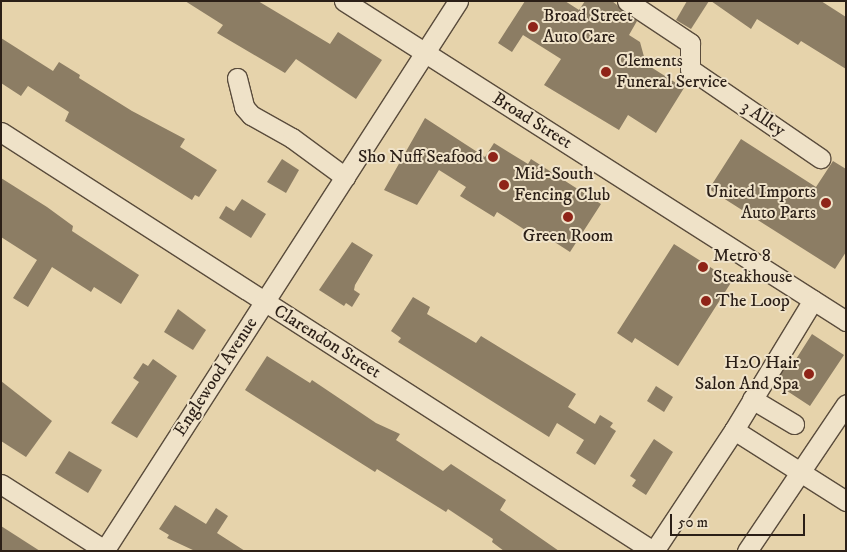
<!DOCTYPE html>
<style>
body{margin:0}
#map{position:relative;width:847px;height:552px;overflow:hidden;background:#e6d3ab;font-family:"IM FELL DW Pica",serif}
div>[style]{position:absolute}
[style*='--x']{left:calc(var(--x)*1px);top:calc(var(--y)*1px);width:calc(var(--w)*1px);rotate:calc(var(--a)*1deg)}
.building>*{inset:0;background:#8c7d64}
.roads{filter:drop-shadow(1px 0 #5a4c3c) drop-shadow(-1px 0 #5a4c3c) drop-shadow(0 1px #5a4c3c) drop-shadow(0 -1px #5a4c3c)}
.minor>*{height:19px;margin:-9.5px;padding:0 9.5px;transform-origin:9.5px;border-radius:9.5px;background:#efe2c8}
.dots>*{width:14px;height:14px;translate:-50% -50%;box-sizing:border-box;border:2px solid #efe2c8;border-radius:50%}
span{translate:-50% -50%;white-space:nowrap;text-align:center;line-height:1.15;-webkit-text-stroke:4px #efe2c8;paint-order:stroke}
.poi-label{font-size:18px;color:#2b1f17}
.left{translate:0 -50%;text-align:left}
.right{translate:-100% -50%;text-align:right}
.street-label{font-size:18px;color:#2b1f17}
.frame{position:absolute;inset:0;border:2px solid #2b1f17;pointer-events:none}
.scale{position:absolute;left:670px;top:514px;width:135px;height:22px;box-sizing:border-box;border:2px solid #2b1f17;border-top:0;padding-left:6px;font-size:15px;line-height:18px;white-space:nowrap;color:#2b1f17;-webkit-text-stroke:4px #efe2c8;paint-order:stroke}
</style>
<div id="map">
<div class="building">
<i style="clip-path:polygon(185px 1px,258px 1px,330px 44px,338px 32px,382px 60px,356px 99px,296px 59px,285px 73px,217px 33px,223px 25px)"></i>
<i style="clip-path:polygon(525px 1px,565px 1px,579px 10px,585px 1px,612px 1px,637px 21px,629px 35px,640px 42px,646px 64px,684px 88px,656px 133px,628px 115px,619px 130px,544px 85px,561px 59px,523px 35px,512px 52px,498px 43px)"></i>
<i style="clip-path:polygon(687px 1px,709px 1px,691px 29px,676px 20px)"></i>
<i style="clip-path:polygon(711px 1px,821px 1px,846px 17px,846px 69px,801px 41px,798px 45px,757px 19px,751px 29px)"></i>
<i style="clip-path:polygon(1px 38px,53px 71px,59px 62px,80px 75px,79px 78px,132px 111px,185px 139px,180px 147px,217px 170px,199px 197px,195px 195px,192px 200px,65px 121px,69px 112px,28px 86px,21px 96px,1px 83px)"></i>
<i style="clip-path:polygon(425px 118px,485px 157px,494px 143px,528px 164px,531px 159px,601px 204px,570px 252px,536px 230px,533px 235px,497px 212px,494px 217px,460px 196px,466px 187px,439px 170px,417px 205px,384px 190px)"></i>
<i style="clip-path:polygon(741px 139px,816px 187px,833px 161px,846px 169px,846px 252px,835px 269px,709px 189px)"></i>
<i style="clip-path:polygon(282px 159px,299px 170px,286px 193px,267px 182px)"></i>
<i style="clip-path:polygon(1px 178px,47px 207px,73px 226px,72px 231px,139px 275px,121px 304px,94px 287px,91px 292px,52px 267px,28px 307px,13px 298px,37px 260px,1px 237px)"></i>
<i style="clip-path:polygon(242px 199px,266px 214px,251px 238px,219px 218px,226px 206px,234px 211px)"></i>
<i style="clip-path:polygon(352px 242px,373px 255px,355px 285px,354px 290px,360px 294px,352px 307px,346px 303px,344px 306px,319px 290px)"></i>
<i style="clip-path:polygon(674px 244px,732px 281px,678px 366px,635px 338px,632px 343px,617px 333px)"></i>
<i style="clip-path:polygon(413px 297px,430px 307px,427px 314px,476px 343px,481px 336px,576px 394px,568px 407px,595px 424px,600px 415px,613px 423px,610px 427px,616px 431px,595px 465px,576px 453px,584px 440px,557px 423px,549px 437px,398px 342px,401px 338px,391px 331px)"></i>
<i style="clip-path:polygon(178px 309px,206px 330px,193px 350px,164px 332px)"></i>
<i style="clip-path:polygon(812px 334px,844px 355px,810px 406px,781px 387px,784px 382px,778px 379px,787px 364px,791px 367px)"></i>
<i style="clip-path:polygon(267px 356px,310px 383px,312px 380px,376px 423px,400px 434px,396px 440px,443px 471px,451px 464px,506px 500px,500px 510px,559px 551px,504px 551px,492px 542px,493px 539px,448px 509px,446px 512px,377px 469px,375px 472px,245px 390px)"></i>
<i style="clip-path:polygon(153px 359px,177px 376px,137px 438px,111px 423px,139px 382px,133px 378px,143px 363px,148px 366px)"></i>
<i style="clip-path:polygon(1px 381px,52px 421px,26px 457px,1px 441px)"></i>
<i style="clip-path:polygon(656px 386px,673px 397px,664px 412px,647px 401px)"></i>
<i style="clip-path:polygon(654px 439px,673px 452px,646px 495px,632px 486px,636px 480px,630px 476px)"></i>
<i style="clip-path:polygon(69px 451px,102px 470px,88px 493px,55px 473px)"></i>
<i style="clip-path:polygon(175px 505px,206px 524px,216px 508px,228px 516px,217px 533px,245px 551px,195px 551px,167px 538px,169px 535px,159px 529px)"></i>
<i style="clip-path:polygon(1px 526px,40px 551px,1px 551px)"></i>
</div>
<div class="roads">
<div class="minor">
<i style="--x:344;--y:1;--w:595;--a:32.52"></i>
<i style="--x:627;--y:1;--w:76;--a:33.7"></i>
<i style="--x:690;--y:43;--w:26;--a:90"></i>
<i style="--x:690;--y:69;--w:158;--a:34.4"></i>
<i style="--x:237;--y:78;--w:30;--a:76"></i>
<i style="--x:244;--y:107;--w:11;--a:49"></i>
<i style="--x:251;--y:115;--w:47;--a:29.3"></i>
<i style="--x:292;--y:138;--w:66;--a:36.3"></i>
<i style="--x:1;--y:132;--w:775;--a:32.73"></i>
<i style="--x:813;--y:300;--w:152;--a:121.3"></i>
<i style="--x:734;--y:430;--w:133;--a:32.4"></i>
<i style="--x:752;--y:399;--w:49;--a:30.8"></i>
<i style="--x:1;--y:484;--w:125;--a:32.5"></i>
<i style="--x:104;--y:551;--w:654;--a:-57.23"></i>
<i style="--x:654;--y:551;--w:145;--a:-56.5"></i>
<i style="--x:747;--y:551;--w:177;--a:-56"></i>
</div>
</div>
<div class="dots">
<i style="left:533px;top:27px;background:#8f2418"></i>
<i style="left:606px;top:72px;background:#8f2418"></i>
<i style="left:493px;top:157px;background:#8f2418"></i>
<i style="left:504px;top:185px;background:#8f2418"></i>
<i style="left:826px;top:203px;background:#8f2418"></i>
<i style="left:568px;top:217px;background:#8f2418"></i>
<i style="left:703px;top:267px;background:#8f2418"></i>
<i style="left:706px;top:301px;background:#8f2418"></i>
<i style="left:809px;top:374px;background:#8f2418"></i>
</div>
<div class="poi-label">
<span class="left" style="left:543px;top:27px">Broad Street<br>Auto Care</span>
<span class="left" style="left:616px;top:72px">Clements<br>Funeral Service</span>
<span class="right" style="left:483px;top:157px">Sho Nuff Seafood</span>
<span class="left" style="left:514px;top:185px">Mid-South<br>Fencing Club</span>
<span class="right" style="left:816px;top:203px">United Imports<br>Auto Parts</span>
<span style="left:568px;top:236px">Green Room</span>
<span class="left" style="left:713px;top:267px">Metro 8<br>Steakhouse</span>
<span class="left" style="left:716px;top:301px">The Loop</span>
<span class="right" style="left:799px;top:374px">H2O Hair<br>Salon And Spa</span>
</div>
<div class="street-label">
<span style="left:763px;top:119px;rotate:34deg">3 Alley</span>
<span style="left:532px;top:121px;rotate:32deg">Broad Street</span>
<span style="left:327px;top:342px;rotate:32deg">Clarendon Street</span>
<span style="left:216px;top:377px;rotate:-57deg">Englewood Avenue</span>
</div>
<div class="frame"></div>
<div class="scale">50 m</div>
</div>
